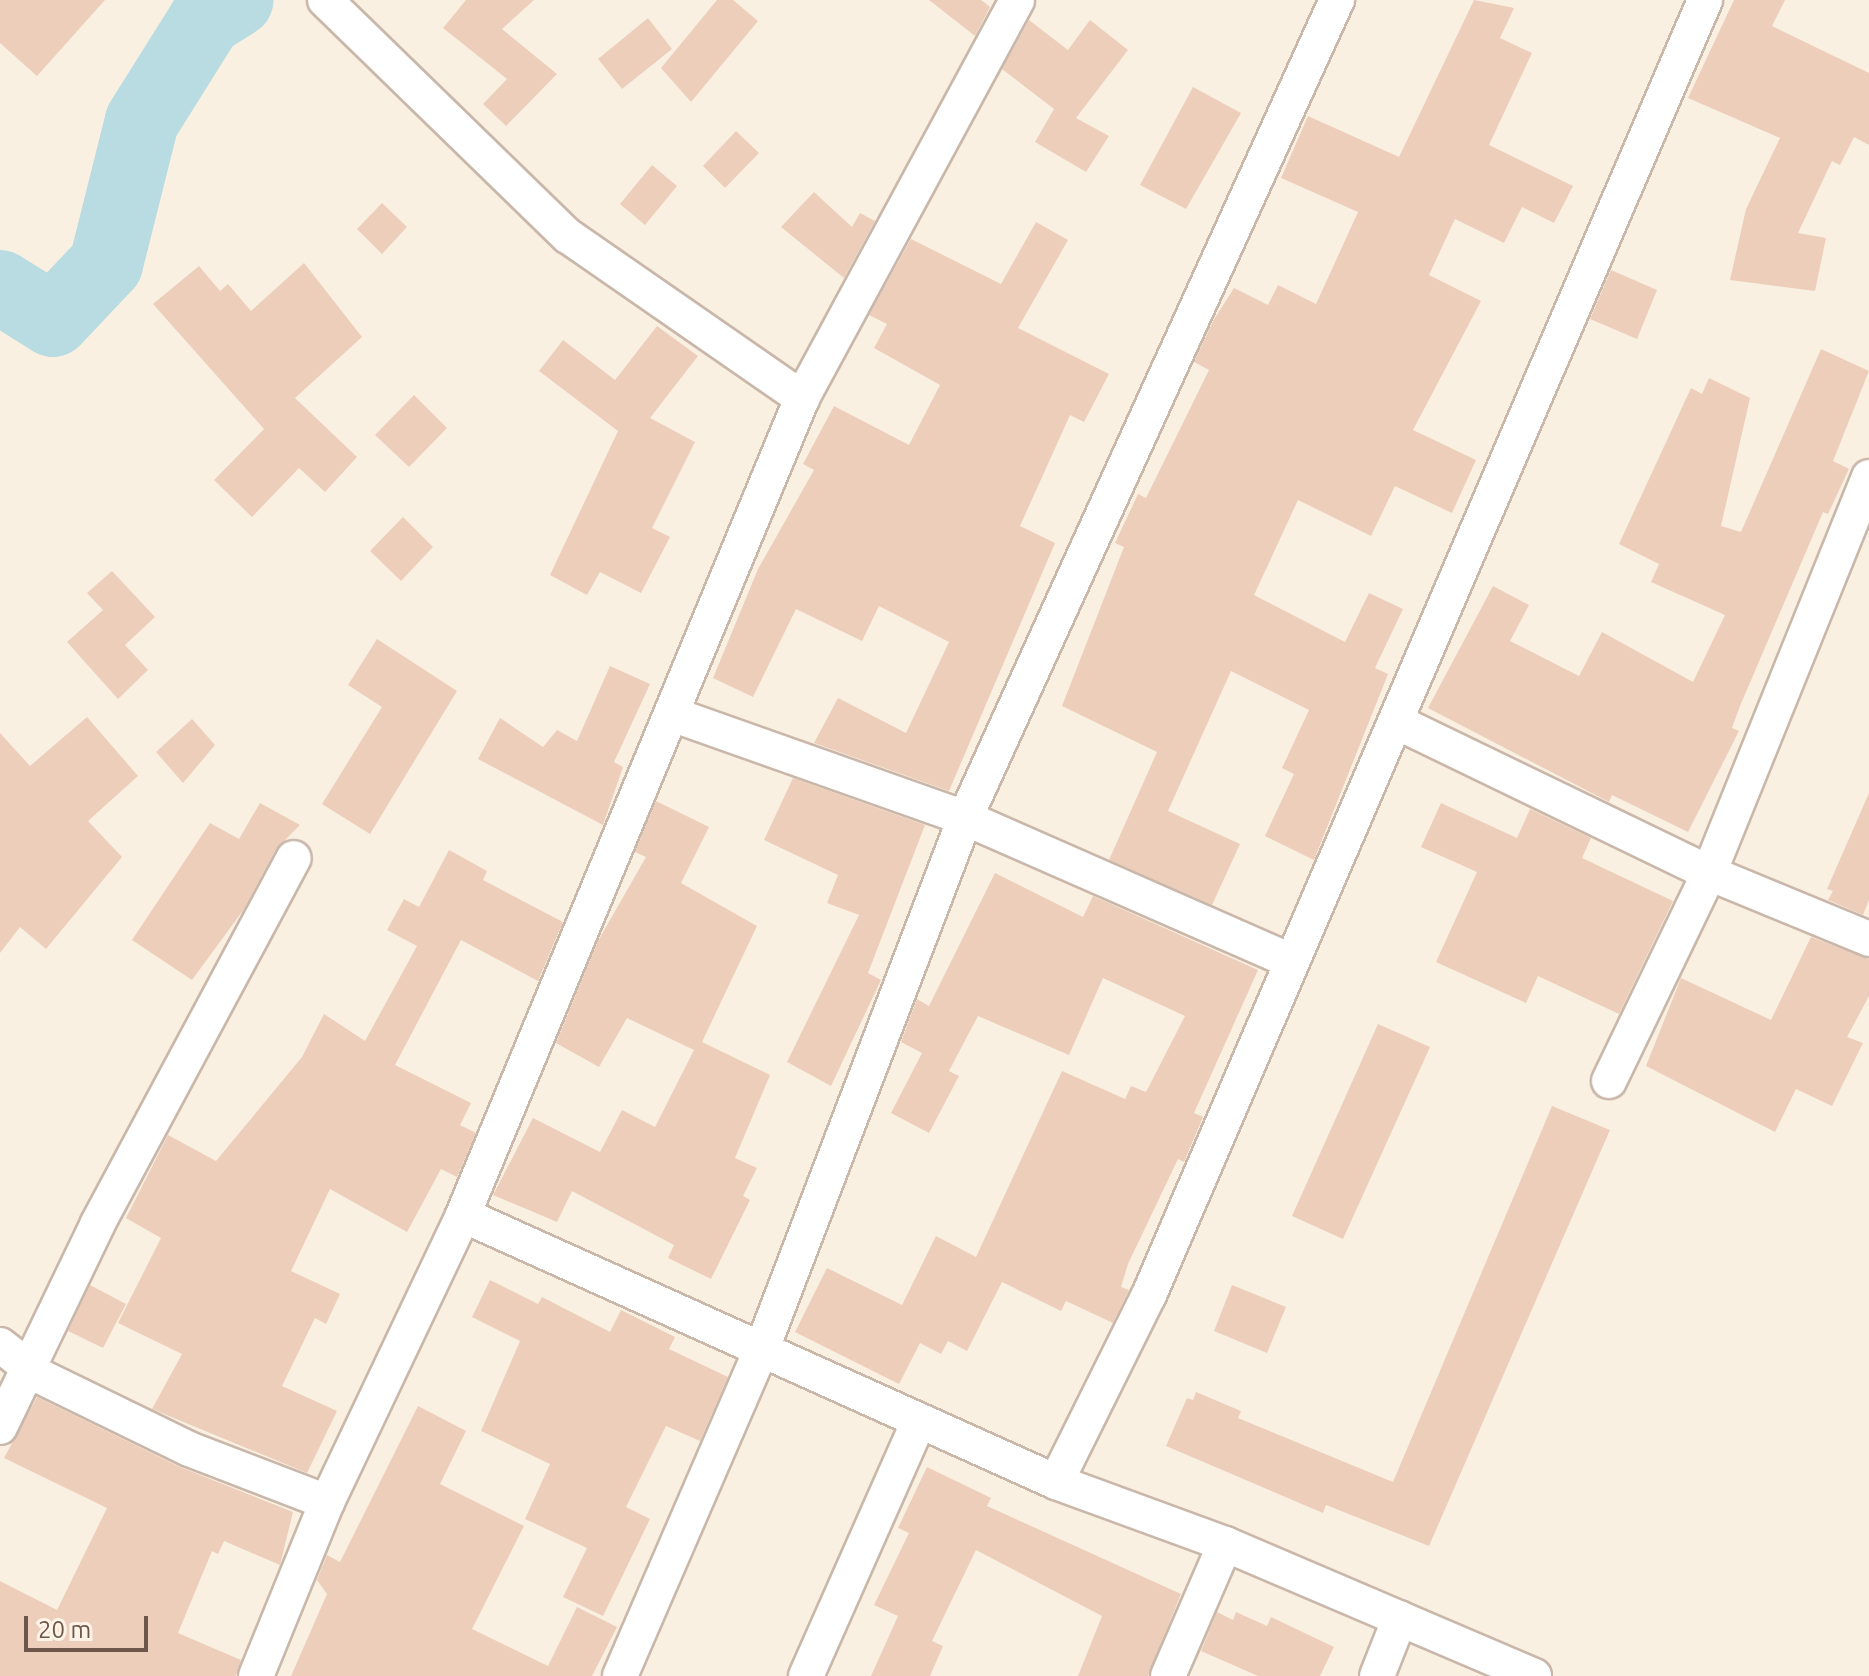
<!DOCTYPE html>
<style>
body{margin:0}
#map{position:relative;width:1869px;height:1676px;overflow:hidden;background:#faf0e1;font-family:Ubuntu,sans-serif}
div>[style]{position:absolute}
[style*='--x']{left:calc(var(--x)*1px);top:calc(var(--y)*1px);width:calc(var(--w)*1px);rotate:calc(var(--a)*1deg)}
.river>*{height:74px;margin:-37px;padding:0 37px;transform-origin:37px;border-radius:37px;background:#b8dce1}
.building>*{inset:0;background:#eccebb}
.roads{filter:drop-shadow(2px 0 #c9b7aa) drop-shadow(-2px 0 #c9b7aa) drop-shadow(0 2px #c9b7aa) drop-shadow(0 -2px #c9b7aa)}
.street>*{height:34px;margin:-17px;padding:0 17px;transform-origin:17px;border-radius:17px;background:#fff}
span{translate:-50% -50%;white-space:nowrap;text-align:center;line-height:1.15;-webkit-text-stroke:6px #fdf4e7;paint-order:stroke}
.scale{position:absolute;left:24px;top:1616px;width:124px;height:36px;box-sizing:border-box;border:4px solid #6e564b;border-top:0;padding-left:10px;font-size:24px;line-height:28px;white-space:nowrap;color:#6e564b;-webkit-text-stroke:6px #fdf4e7;paint-order:stroke}
</style>
<div id="map">
<div class="river">
<i style="--x:0;--y:287;--w:62;--a:31.9"></i>
<i style="--x:53;--y:320;--w:77;--a:-46.6"></i>
<i style="--x:106;--y:264;--w:147;--a:-75.9"></i>
<i style="--x:142;--y:121;--w:120;--a:-57.9"></i>
<i style="--x:206;--y:19;--w:36;--a:-32"></i>
</div>
<div class="building">
<i style="clip-path:polygon(0 0,105px 0,37px 76px,0 43px)"></i>
<i style="clip-path:polygon(466px 0,534px 0,502px 29px,557px 74px,506px 126px,483px 104px,507px 79px,443px 28px)"></i>
<i style="clip-path:polygon(717px 0,733px 0,758px 21px,691px 102px,661px 68px)"></i>
<i style="clip-path:polygon(929px 0,981px 0,990px 7px,975px 36px)"></i>
<i style="clip-path:polygon(1474px 0,1514px 8px,1500px 38px,1532px 53px,1489px 145px,1573px 186px,1554px 223px,1522px 207px,1504px 243px,1455px 219px,1429px 275px,1481px 301px,1413px 430px,1476px 460px,1452px 513px,1395px 486px,1371px 536px,1298px 500px,1254px 595px,1345px 642px,1369px 593px,1403px 609px,1375px 668px,1388px 674px,1314px 860px,1265px 836px,1294px 774px,1282px 768px,1309px 710px,1231px 671px,1168px 811px,1240px 844px,1212px 905px,1109px 860px,1157px 752px,1062px 706px,1124px 547px,1115px 543px,1138px 494px,1146px 498px,1209px 370px,1194px 362px,1213px 321px,1234px 288px,1268px 305px,1278px 285px,1316px 304px,1358px 212px,1281px 178px,1308px 116px,1399px 157px)"></i>
<i style="clip-path:polygon(1734px 0,1785px 0,1772px 26px,1869px 73px,1869px 145px,1854px 137px,1840px 165px,1832px 161px,1798px 233px,1826px 238px,1815px 291px,1730px 280px,1746px 209px,1780px 138px,1688px 98px)"></i>
<i style="clip-path:polygon(648px 18px,672px 49px,622px 89px,598px 59px)"></i>
<i style="clip-path:polygon(1029px 20px,1068px 50px,1090px 20px,1128px 50px,1076px 118px,1109px 136px,1086px 172px,1035px 142px,1054px 109px,1002px 69px)"></i>
<i style="clip-path:polygon(1193px 87px,1241px 113px,1186px 209px,1140px 185px)"></i>
<i style="clip-path:polygon(736px 131px,759px 153px,725px 188px,703px 166px)"></i>
<i style="clip-path:polygon(652px 165px,677px 186px,645px 225px,620px 204px)"></i>
<i style="clip-path:polygon(814px 192px,852px 227px,860px 213px,875px 221px,844px 278px,781px 227px)"></i>
<i style="clip-path:polygon(382px 203px,407px 227px,382px 254px,357px 229px)"></i>
<i style="clip-path:polygon(1036px 222px,1068px 240px,1018px 328px,1109px 374px,1084px 422px,1070px 415px,1020px 526px,1055px 543px,949px 791px,814px 743px,838px 698px,906px 733px,949px 642px,879px 606px,862px 641px,796px 609px,753px 697px,713px 678px,758px 569px,814px 470px,803px 464px,834px 406px,909px 445px,940px 385px,874px 348px,887px 324px,869px 315px,911px 239px,1001px 284px)"></i>
<i style="clip-path:polygon(304px 263px,362px 337px,295px 398px,357px 457px,325px 492px,299px 468px,252px 517px,214px 480px,264px 429px,153px 304px,199px 266px,220px 291px,228px 284px,251px 311px)"></i>
<i style="clip-path:polygon(1611px 270px,1657px 290px,1637px 339px,1590px 319px)"></i>
<i style="clip-path:polygon(657px 326px,698px 356px,650px 418px,695px 442px,652px 528px,670px 537px,641px 593px,600px 572px,587px 595px,550px 575px,618px 431px,539px 371px,563px 340px,615px 380px)"></i>
<i style="clip-path:polygon(1821px 349px,1869px 371px,1833px 461px,1849px 469px,1828px 514px,1823px 512px,1740px 706px,1732px 728px,1739px 731px,1688px 832px,1612px 795px,1609px 802px,1428px 708px,1493px 586px,1529px 605px,1510px 641px,1579px 676px,1602px 632px,1693px 682px,1725px 615px,1651px 582px,1659px 564px,1619px 544px,1691px 388px,1702px 394px,1709px 378px,1750px 398px,1721px 526px,1741px 532px)"></i>
<i style="clip-path:polygon(414px 395px,447px 428px,409px 467px,375px 435px)"></i>
<i style="clip-path:polygon(403px 517px,433px 547px,401px 581px,370px 551px)"></i>
<i style="clip-path:polygon(112px 571px,155px 617px,125px 645px,148px 670px,118px 699px,67px 642px,103px 610px,87px 593px)"></i>
<i style="clip-path:polygon(377px 639px,457px 691px,370px 834px,322px 804px,382px 707px,348px 685px)"></i>
<i style="clip-path:polygon(610px 666px,650px 684px,614px 762px,623px 767px,603px 825px,478px 759px,500px 718px,543px 747px,557px 730px,577px 741px)"></i>
<i style="clip-path:polygon(87px 717px,138px 776px,88px 821px,122px 857px,46px 949px,20px 927px,0 953px,0 733px,30px 766px)"></i>
<i style="clip-path:polygon(192px 719px,215px 745px,183px 783px,156px 752px)"></i>
<i style="clip-path:polygon(793px 778px,925px 825px,868px 973px,881px 980px,831px 1086px,787px 1062px,859px 915px,827px 903px,838px 875px,764px 840px)"></i>
<i style="clip-path:polygon(1869px 793px,1869px 900px,1863px 915px,1828px 900px,1833px 891px,1827px 889px)"></i>
<i style="clip-path:polygon(656px 801px,709px 827px,681px 883px,757px 926px,702px 1042px,770px 1075px,735px 1158px,757px 1168px,743px 1196px,750px 1200px,711px 1279px,668px 1258px,674px 1245px,572px 1191px,557px 1222px,493px 1195px,533px 1118px,600px 1152px,622px 1110px,655px 1127px,694px 1050px,627px 1018px,599px 1067px,556px 1043px,598px 941px,646px 857px,635px 852px)"></i>
<i style="clip-path:polygon(260px 803px,300px 825px,276px 849px,244px 909px,192px 980px,132px 940px,210px 823px,239px 839px)"></i>
<i style="clip-path:polygon(1441px 803px,1517px 838px,1530px 809px,1591px 838px,1582px 858px,1673px 901px,1619px 1014px,1538px 976px,1526px 1003px,1436px 962px,1477px 872px,1421px 847px)"></i>
<i style="clip-path:polygon(449px 850px,487px 871px,483px 880px,563px 922px,538px 981px,461px 940px,395px 1065px,471px 1103px,460px 1125px,476px 1133px,457px 1177px,441px 1169px,407px 1232px,330px 1189px,291px 1271px,340px 1294px,326px 1324px,315px 1318px,282px 1386px,337px 1411px,307px 1473px,152px 1409px,182px 1354px,118px 1323px,161px 1238px,126px 1218px,168px 1135px,216px 1161px,302px 1057px,324px 1014px,365px 1041px,417px 946px,387px 930px,404px 899px,419px 907px)"></i>
<i style="clip-path:polygon(995px 873px,1083px 917px,1093px 896px,1258px 970px,1194px 1113px,1203px 1117px,1184px 1162px,1178px 1159px,1128px 1264px,1121px 1287px,1129px 1290px,1113px 1323px,1066px 1301px,1061px 1311px,1002px 1282px,967px 1351px,948px 1341px,941px 1354px,920px 1343px,899px 1384px,795px 1332px,827px 1268px,902px 1305px,936px 1236px,976px 1257px,1062px 1071px,1125px 1099px,1131px 1086px,1146px 1092px,1185px 1016px,1103px 978px,1069px 1055px,978px 1016px,949px 1071px,959px 1076px,929px 1133px,891px 1113px,922px 1053px,901px 1042px,917px 999px,929px 1006px)"></i>
<i style="clip-path:polygon(1811px 937px,1869px 959px,1869px 996px,1847px 1037px,1863px 1043px,1832px 1106px,1796px 1089px,1775px 1132px,1646px 1066px,1681px 978px,1771px 1020px)"></i>
<i style="clip-path:polygon(1378px 1024px,1430px 1047px,1343px 1239px,1292px 1216px)"></i>
<i style="clip-path:polygon(1552px 1106px,1610px 1130px,1429px 1546px,1326px 1505px,1323px 1513px,1166px 1446px,1187px 1398px,1193px 1400px,1196px 1392px,1241px 1411px,1238px 1418px,1393px 1482px)"></i>
<i style="clip-path:polygon(490px 1280px,538px 1304px,542px 1297px,610px 1332px,621px 1310px,675px 1337px,669px 1349px,728px 1377px,700px 1441px,666px 1426px,626px 1507px,650px 1519px,603px 1616px,563px 1597px,587px 1548px,525px 1519px,550px 1464px,481px 1431px,520px 1341px,472px 1317px)"></i>
<i style="clip-path:polygon(90px 1285px,126px 1304px,103px 1348px,68px 1331px)"></i>
<i style="clip-path:polygon(1232px 1285px,1286px 1307px,1267px 1353px,1214px 1331px)"></i>
<i style="clip-path:polygon(37px 1397px,180px 1467px,293px 1512px,280px 1565px,224px 1541px,218px 1554px,212px 1551px,178px 1633px,241px 1660px,236px 1676px,0 1676px,0 1581px,57px 1610px,107px 1508px,4px 1458px)"></i>
<i style="clip-path:polygon(418px 1406px,466px 1431px,440px 1484px,524px 1526px,472px 1629px,548px 1666px,577px 1607px,617px 1627px,592px 1676px,291px 1676px,327px 1594px,317px 1580px,327px 1555px,340px 1562px)"></i>
<i style="clip-path:polygon(927px 1467px,991px 1498px,987px 1506px,1181px 1594px,1148px 1676px,1078px 1676px,1102px 1616px,976px 1550px,932px 1641px,943px 1646px,930px 1676px,871px 1676px,898px 1616px,874px 1605px,909px 1533px,898px 1528px)"></i>
<i style="clip-path:polygon(1217px 1612px,1233px 1620px,1236px 1612px,1267px 1626px,1271px 1617px,1334px 1647px,1320px 1676px,1258px 1676px,1201px 1651px)"></i>
</div>
<div class="roads">
<div class="street">
<i style="--x:325;--y:0;--w:339;--a:44.2"></i>
<i style="--x:568;--y:236;--w:285;--a:34.7"></i>
<i style="--x:674;--y:715;--w:309;--a:19.5"></i>
<i style="--x:965;--y:818;--w:355;--a:23.7"></i>
<i style="--x:1399;--y:723;--w:344;--a:25.8"></i>
<i style="--x:1709;--y:873;--w:173;--a:22.4"></i>
<i style="--x:1609;--y:1081;--w:231;--a:-64.3"></i>
<i style="--x:1709;--y:873;--w:427;--a:-68"></i>
<i style="--x:463;--y:1215;--w:650;--a:24.24"></i>
<i style="--x:1056;--y:1482;--w:180;--a:20.1"></i>
<i style="--x:1225;--y:1544;--w:336;--a:23.1"></i>
<i style="--x:0;--y:1345;--w:34;--a:38"></i>
<i style="--x:25;--y:1369;--w:182;--a:26"></i>
<i style="--x:189;--y:1449;--w:148;--a:21"></i>
<i style="--x:0;--y:1427;--w:226;--a:-64.3"></i>
<i style="--x:98;--y:1223;--w:414;--a:-61.8"></i>
<i style="--x:1056;--y:1482;--w:209;--a:-63.6"></i>
<i style="--x:1149;--y:1295;--w:1409;--a:-66.76"></i>
<i style="--x:256;--y:1676;--w:188;--a:-67.8"></i>
<i style="--x:327;--y:1502;--w:318;--a:-64.6"></i>
<i style="--x:463;--y:1215;--w:885;--a:-67.46"></i>
<i style="--x:802;--y:398;--w:452;--a:-61.6"></i>
<i style="--x:620;--y:1676;--w:360;--a:-66.6"></i>
<i style="--x:763;--y:1346;--w:565;--a:-69.06"></i>
<i style="--x:965;--y:818;--w:899;--a:-65.55"></i>
<i style="--x:806;--y:1676;--w:279;--a:-66.1"></i>
<i style="--x:1168;--y:1676;--w:144;--a:-66.6"></i>
<i style="--x:1377;--y:1676;--w:62;--a:-68.4"></i>
</div>
</div>
<div class="scale">20 m</div>
</div>
